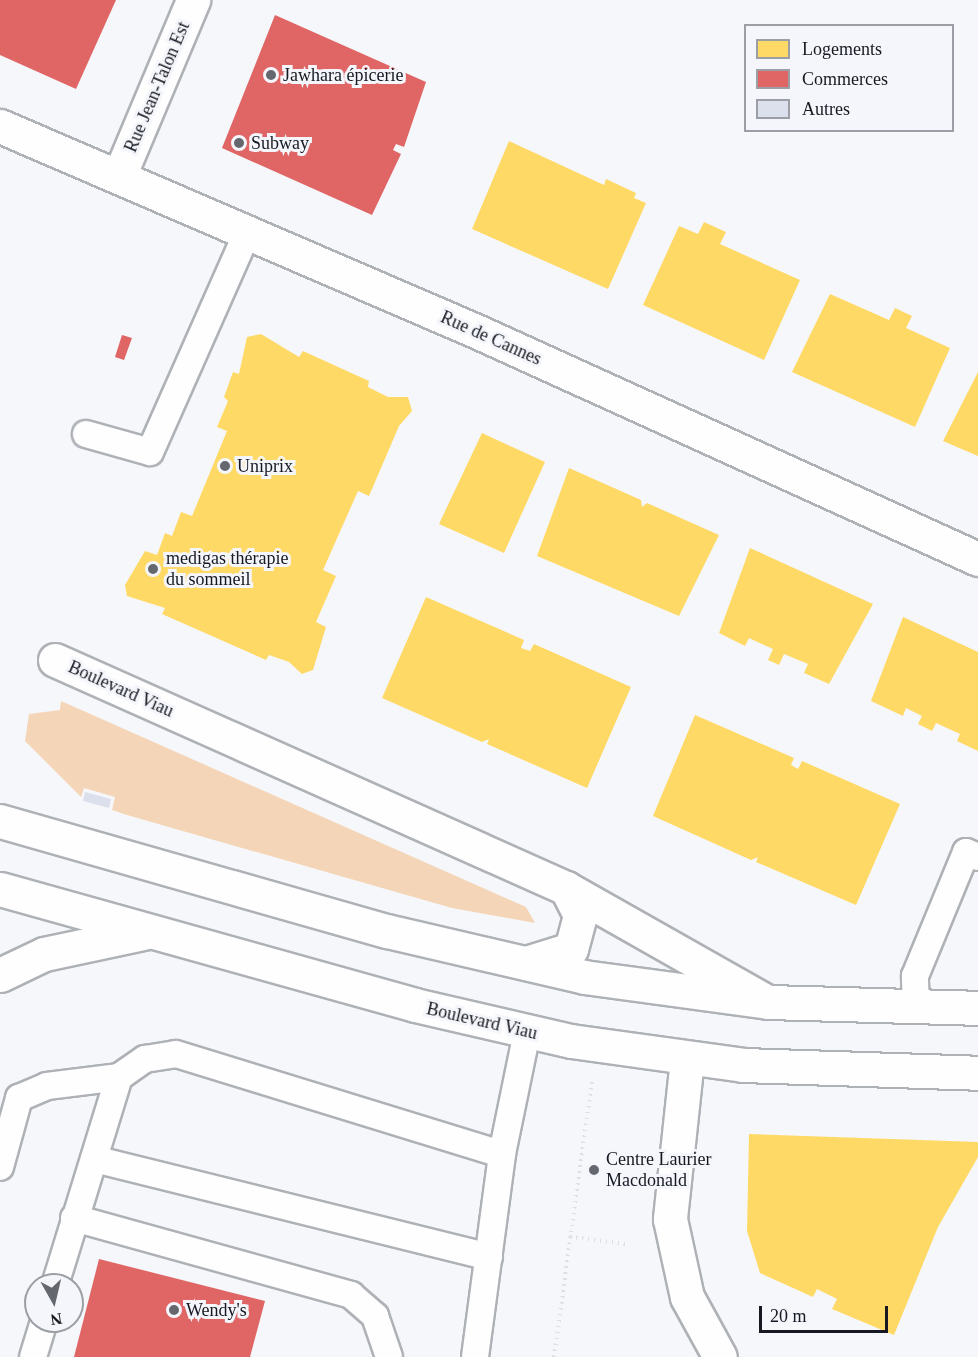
<!DOCTYPE html>
<meta charset="utf-8">
<style>
body{margin:0}
#map{position:relative;width:978px;height:1357px;overflow:hidden;background:#f5f7fa;font-family:Georgia,serif}
div>[style]{position:absolute}
[style*='--x']{left:calc(var(--x)*1px);top:calc(var(--y)*1px);width:calc(var(--w)*1px);rotate:calc(var(--a)*1deg)}
.green>*{inset:0;background:#f5d5b7}
.homes>*{inset:0;background:#ffd966}
.shops>*{inset:0;background:#e06666}
.building>*{inset:0;background:#dce0ec}
.path>*{height:4px;margin-top:-2px;transform-origin:0;background:repeating-linear-gradient(90deg,#dedfe0 0 1.5px,transparent 0 6px)}
.roads{filter:drop-shadow(2px 0 #aeb1b6) drop-shadow(-2px 0 #aeb1b6) drop-shadow(0 2px #aeb1b6) drop-shadow(0 -2px #aeb1b6)}
.lane>*{height:26px;margin:-13px;padding:0 13px;transform-origin:13px;border-radius:13px;background:#fefefe}
.street>*{height:33px;margin:-16.5px;padding:0 16.5px;transform-origin:16.5px;border-radius:16.5px;background:#fefefe}
.secondary>*{height:33px;margin:-16.5px;padding:0 16.5px;transform-origin:16.5px;border-radius:16.5px;background:#fefefe}
.dots>*{width:16px;height:16px;translate:-50% -50%;box-sizing:border-box;border:3px solid #f4f6fb;border-radius:50%}
span{translate:-50% -50%;white-space:nowrap;text-align:center;line-height:1.15;-webkit-text-stroke:6px #f4f6fb;paint-order:stroke}
.poi-label{font-size:18px;color:#161921}
.left{translate:0 -50%;text-align:left}
.street-label{font-size:18px;color:#161921}
.legend{position:absolute;left:744px;top:24px;width:210px;height:108px;box-sizing:border-box;background:#f4f6fb;border:2px solid #9b9ea4;margin:0;padding:8px 10px;list-style:none;font-size:18px;color:#161921}
.legend li{display:flex;align-items:center;gap:12px;height:30px}
.legend b{width:30px;border:2px solid #9b9ea4}
.north{position:absolute;left:24px;top:1273px;width:60px;height:60px;box-sizing:border-box;background:#f4f6fb;border:2px solid #9b9ea4;border-radius:50%;rotate:172deg;font-size:16px;font-weight:700;line-height:24px;text-align:center;color:#161921}
.north::after{content:'';display:block;margin:auto;width:21px;height:27px;background:#64676d;clip-path:polygon(50% 0,100% 100%,50% 72%,0 100%)}
.scale{position:absolute;left:759px;top:1306px;width:129px;height:27px;box-sizing:border-box;border:3px solid #161921;border-top:0;padding-left:8px;font-size:18px;line-height:21px;white-space:nowrap;color:#161921;-webkit-text-stroke:4px #f4f6fb;paint-order:stroke}
</style>
<div id="map">
<div class="green">
<i style="clip-path:polygon(61px 701px,526px 907px,535px 923px,452px 908px,127px 815px,112px 810px,115px 797px,84px 788px,81px 797px,25px 741px,29px 714px,60px 710px)"></i>
</div>
<div class="homes">
<i style="clip-path:polygon(509px 141px,604px 185px,606px 179px,636px 193px,634px 198px,646px 203px,608px 289px,472px 229px)"></i>
<i style="clip-path:polygon(704px 222px,726px 232px,720px 244px,800px 280px,764px 360px,643px 305px,679px 226px,698px 234px)"></i>
<i style="clip-path:polygon(830px 294px,889px 320px,895px 308px,912px 316px,906px 328px,950px 348px,915px 427px,792px 372px)"></i>
<i style="clip-path:polygon(261px 334px,299px 357px,303px 351px,369px 381px,368px 387px,388px 397px,408px 397px,412px 411px,399px 426px,369px 496px,358px 491px,323px 570px,336px 576px,316px 622px,326px 627px,313px 670px,302px 674px,289px 662px,269px 655px,266px 660px,162px 614px,165px 608px,127px 596px,125px 585px,145px 551px,157px 555px,165px 533px,172px 536px,181px 512px,192px 516px,227px 431px,217px 427px,228px 401px,224px 397px,233px 372px,239px 374px,247px 337px)"></i>
<i style="clip-path:polygon(978px 372px,978px 456px,943px 441px)"></i>
<i style="clip-path:polygon(482px 433px,545px 462px,504px 553px,439px 524px)"></i>
<i style="clip-path:polygon(569px 468px,641px 500px,642px 507px,647px 503px,719px 535px,679px 616px,537px 556px)"></i>
<i style="clip-path:polygon(750px 548px,873px 604px,829px 684px,804px 673px,808px 664px,784px 654px,779px 665px,768px 660px,773px 649px,749px 638px,745px 646px,719px 633px)"></i>
<i style="clip-path:polygon(426px 597px,524px 640px,521px 648px,530px 651px,534px 644px,631px 687px,587px 788px,487px 744px,489px 739px,482px 742px,382px 698px)"></i>
<i style="clip-path:polygon(903px 617px,978px 652px,978px 751px,957px 741px,960px 734px,936px 723px,932px 731px,918px 724px,922px 716px,906px 708px,903px 716px,871px 701px)"></i>
<i style="clip-path:polygon(695px 715px,794px 758px,791px 765px,798px 769px,802px 761px,900px 804px,856px 905px,756px 862px,758px 857px,751px 860px,653px 816px)"></i>
<i style="clip-path:polygon(749px 1134px,978px 1142px,978px 1157px,938px 1227px,894px 1335px,832px 1309px,837px 1299px,817px 1289px,813px 1297px,760px 1273px,747px 1231px)"></i>
</div>
<div class="shops">
<i style="clip-path:polygon(0 0,116px 0,76px 89px,0 55px)"></i>
<i style="clip-path:polygon(275px 15px,426px 82px,404px 147px,396px 144px,393px 150px,401px 154px,372px 215px,222px 148px)"></i>
<i style="clip-path:polygon(122px 335px,132px 338px,124px 360px,115px 357px)"></i>
<i style="clip-path:polygon(99px 1259px,265px 1301px,250px 1357px,74px 1357px)"></i>
</div>
<div class="building">
<i style="clip-path:polygon(85px 792px,111px 799px,109px 808px,83px 801px)"></i>
</div>
<div class="path">
<i style="--x:570;--y:1237;--w:57;--a:7"></i>
<i style="--x:554;--y:1357;--w:279;--a:-82.2"></i>
</div>
<div class="roads">
<div class="lane">
<i style="--x:86;--y:434;--w:66;--a:15.7"></i>
<i style="--x:150;--y:452;--w:242;--a:-66.1"></i>
<i style="--x:916;--y:1009;--w:33;--a:-92"></i>
<i style="--x:915;--y:976;--w:134;--a:-67.6"></i>
<i style="--x:966;--y:852;--w:13;--a:23"></i>
<i style="--x:94;--y:1159;--w:407;--a:13.9"></i>
<i style="--x:0;--y:1167;--w:72;--a:-74.6"></i>
<i style="--x:19;--y:1098;--w:30;--a:-23"></i>
<i style="--x:47;--y:1086;--w:73;--a:-7.1"></i>
<i style="--x:74;--y:1218;--w:288;--a:15.5"></i>
<i style="--x:351;--y:1295;--w:32;--a:41"></i>
<i style="--x:375;--y:1316;--w:43;--a:71.1"></i>
<i style="--x:55;--y:1285;--w:218;--a:-72.9"></i>
<i style="--x:119;--y:1077;--w:32;--a:-35"></i>
<i style="--x:145;--y:1059;--w:31;--a:-9"></i>
<i style="--x:176;--y:1054;--w:341;--a:17.1"></i>
<i style="--x:33;--y:1357;--w:38;--a:-73"></i>
<i style="--x:475;--y:1357;--w:205;--a:-82.4"></i>
<i style="--x:502;--y:1154;--w:125;--a:-78.4"></i>
</div>
<div class="street">
<i style="--x:0;--y:126;--w:518;--a:23.3"></i>
<i style="--x:476;--y:331;--w:551;--a:24.43"></i>
<i style="--x:687;--y:1059;--w:161;--a:96.1"></i>
<i style="--x:670;--y:1219;--w:80;--a:77.7"></i>
<i style="--x:687;--y:1297;--w:68;--a:61.2"></i>
</div>
<div class="secondary">
<i style="--x:120;--y:174;--w:189;--a:-67.2"></i>
<i style="--x:55;--y:660;--w:560;--a:24.05"></i>
<i style="--x:566;--y:888;--w:227;--a:29.5"></i>
<i style="--x:0;--y:821;--w:402;--a:15.9"></i>
<i style="--x:387;--y:931;--w:202;--a:13.1"></i>
<i style="--x:584;--y:977;--w:186;--a:7.7"></i>
<i style="--x:768;--y:1002;--w:210;--a:1.6"></i>
<i style="--x:0;--y:889;--w:431;--a:15.6"></i>
<i style="--x:415;--y:1005;--w:160;--a:13"></i>
<i style="--x:571;--y:1041;--w:174;--a:7.9"></i>
<i style="--x:743;--y:1065;--w:235;--a:1.9"></i>
<i style="--x:526;--y:963;--w:47;--a:-17.3"></i>
<i style="--x:571;--y:949;--w:35;--a:-75"></i>
<i style="--x:580;--y:915;--w:30;--a:-117"></i>
<i style="--x:0;--y:975;--w:49;--a:-25.5"></i>
<i style="--x:44;--y:954;--w:102;--a:-11.9"></i>
</div>
</div>
<div class="dots">
<i style="left:271px;top:75px;background:#64676d"></i>
<i style="left:239px;top:143px;background:#64676d"></i>
<i style="left:225px;top:466px;background:#64676d"></i>
<i style="left:153px;top:569px;background:#64676d"></i>
<i style="left:594px;top:1170px;background:#64676d"></i>
<i style="left:174px;top:1310px;background:#64676d"></i>
</div>
<div class="poi-label">
<span class="left" style="left:283px;top:75px">Jawhara épicerie</span>
<span class="left" style="left:251px;top:143px">Subway</span>
<span class="left" style="left:237px;top:466px">Uniprix</span>
<span class="left" style="left:166px;top:569px">medigas thérapie<br>du sommeil</span>
<span class="left" style="left:606px;top:1170px">Centre Laurier<br>Macdonald</span>
<span class="left" style="left:186px;top:1310px">Wendy's</span>
</div>
<div class="street-label">
<span style="left:157px;top:87px;rotate:-67deg">Rue Jean-Talon Est</span>
<span style="left:491px;top:338px;rotate:24deg">Rue de Cannes</span>
<span style="left:121px;top:689px;rotate:24deg">Boulevard Viau</span>
<span style="left:482px;top:1021px;rotate:13deg">Boulevard Viau</span>
</div>
<ul class="legend">
<li><b style="height:16px;background:#ffd966"></b>Logements</li>
<li><b style="height:16px;background:#e06666"></b>Commerces</li>
<li><b style="height:16px;background:#dce0ec"></b>Autres</li>
</ul>
<div class="north">N</div>
<div class="scale">20 m</div>
</div>
